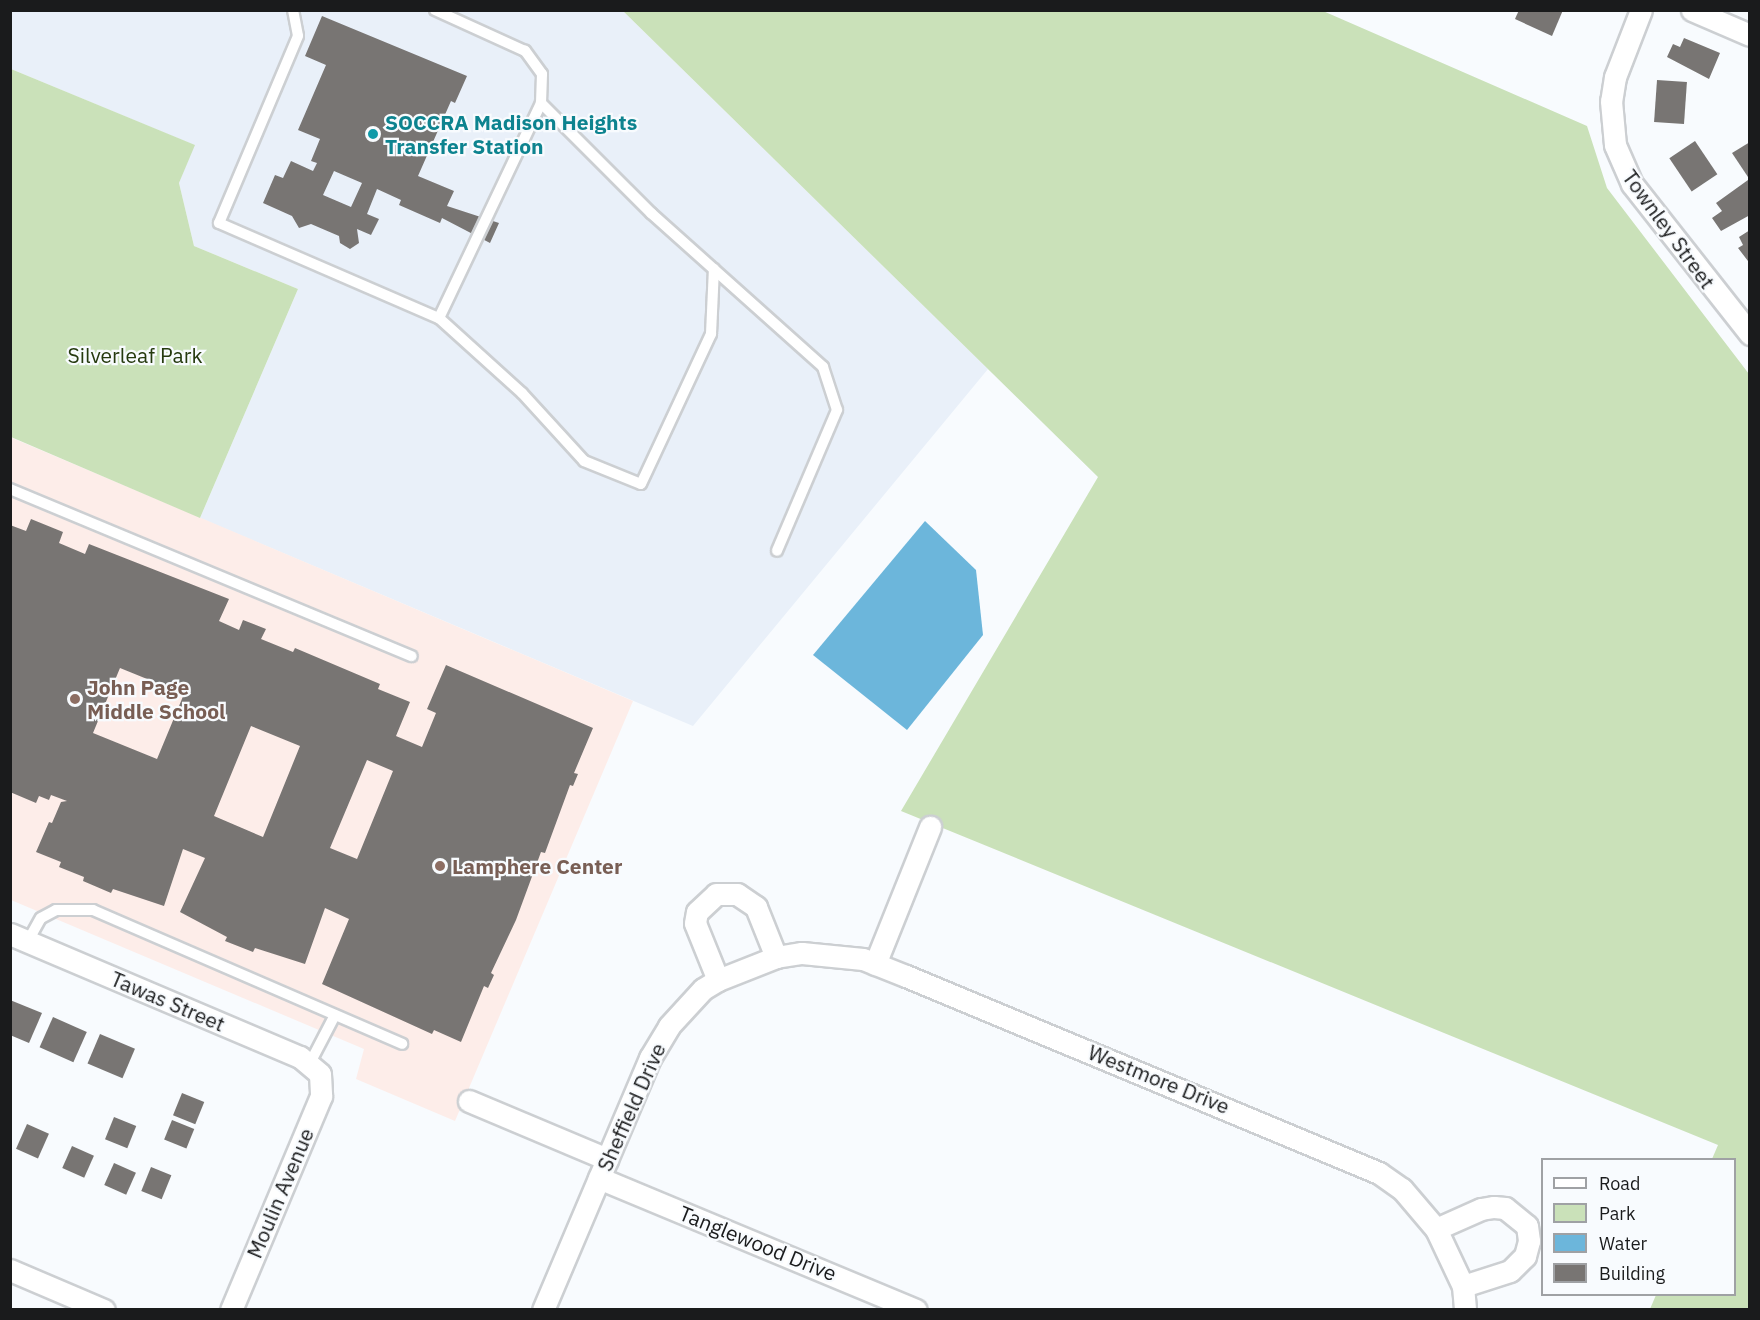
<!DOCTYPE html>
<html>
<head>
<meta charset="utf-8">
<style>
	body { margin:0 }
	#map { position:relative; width:1760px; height:1320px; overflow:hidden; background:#f8fbfe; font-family:"IBM Plex Sans",sans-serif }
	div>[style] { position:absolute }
	.built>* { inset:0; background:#e9f0f9 }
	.education>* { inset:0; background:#fdede9 }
	.green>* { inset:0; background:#cae1b9 }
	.water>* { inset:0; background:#6cb6db }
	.building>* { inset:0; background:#787573; transform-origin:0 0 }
	.roads { filter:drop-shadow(2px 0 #cccfd2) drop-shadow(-2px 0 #cccfd2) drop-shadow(0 2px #cccfd2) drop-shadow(0 -2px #cccfd2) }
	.lane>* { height:10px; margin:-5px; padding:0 5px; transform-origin:5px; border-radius:5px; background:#fff }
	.street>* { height:21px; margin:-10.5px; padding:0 10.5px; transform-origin:10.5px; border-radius:10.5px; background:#fff }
	.dots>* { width:16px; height:16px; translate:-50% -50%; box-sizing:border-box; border:3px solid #f8fbfe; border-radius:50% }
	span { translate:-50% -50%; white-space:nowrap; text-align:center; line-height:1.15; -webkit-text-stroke:4.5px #f8fbfe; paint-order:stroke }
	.culture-label { font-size:21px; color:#0d838f; font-weight:700 }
	.left { translate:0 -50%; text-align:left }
	.street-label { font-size:21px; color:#1a1b1c }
	.park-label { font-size:21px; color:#253a0e }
	.education-label { font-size:21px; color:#785e54; font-weight:700 }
	.frame { position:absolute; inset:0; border:12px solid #1a1b1c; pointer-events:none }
	.legend { position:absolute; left:1541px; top:1158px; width:195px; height:138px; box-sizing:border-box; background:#f8fbfe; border:2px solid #9fa1a4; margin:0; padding:8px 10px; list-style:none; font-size:18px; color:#1a1b1c }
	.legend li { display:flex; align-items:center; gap:12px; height:30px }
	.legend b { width:30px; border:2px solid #9fa1a4 }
</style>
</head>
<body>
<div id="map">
	<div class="built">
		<i style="clip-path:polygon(10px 11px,623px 11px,988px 369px,693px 726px,200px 518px,298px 289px,194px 246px,179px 183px,194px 145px,11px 69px)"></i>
	</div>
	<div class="education">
		<i style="clip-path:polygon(10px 437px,633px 701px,455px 1121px,356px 1079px,364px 1049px,11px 900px)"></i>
	</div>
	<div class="green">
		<i style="clip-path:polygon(623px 11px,1323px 11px,1587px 126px,1607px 188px,1749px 374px,1749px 1309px,1650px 1309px,1656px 1295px,1734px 1294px,1734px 1160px,1712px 1159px,1718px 1145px,901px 811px,1098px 477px)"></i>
		<i style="clip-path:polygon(11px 69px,195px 145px,179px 183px,194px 246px,298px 289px,200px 518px,11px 437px)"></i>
	</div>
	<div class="water">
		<i style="clip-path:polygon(925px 521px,976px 570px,983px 635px,907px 730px,813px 655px)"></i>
	</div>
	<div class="building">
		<i style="clip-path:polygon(1519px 10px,1563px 10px,1552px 36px,1515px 19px)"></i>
		<i style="clip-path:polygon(evenodd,322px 16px,467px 76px,455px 103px,451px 101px,418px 176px,454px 191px,447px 206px,499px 223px,490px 243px,442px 218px,440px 223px,399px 205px,401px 200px,377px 189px,367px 214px,379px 219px,371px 235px,357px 229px,359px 243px,350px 249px,340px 243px,339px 236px,311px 224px,299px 228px,292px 216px,263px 203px,275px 175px,283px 178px,291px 161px,313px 171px,317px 163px,311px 161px,320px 139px,298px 130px,326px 65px,305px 56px,322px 16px,334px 171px,362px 183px,351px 207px,323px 195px,334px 171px)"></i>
		<i style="clip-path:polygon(1684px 38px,1720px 53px,1709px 79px,1667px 57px,1673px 44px,1680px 47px)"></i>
		<i style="left:1657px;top:80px;width:30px;height:42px;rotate:4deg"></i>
		<i style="left:1695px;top:141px;width:40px;height:31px;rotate:56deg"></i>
		<i style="clip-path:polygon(1750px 142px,1750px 180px,1732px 153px)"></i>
		<i style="clip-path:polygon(1748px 180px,1750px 215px,1721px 231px,1712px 218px,1722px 211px,1716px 203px)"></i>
		<i style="clip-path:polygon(1750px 230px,1750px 260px,1748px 261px,1738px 248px,1743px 245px,1739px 237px)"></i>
		<i style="clip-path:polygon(evenodd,31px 519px,63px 532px,59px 543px,85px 554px,89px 544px,229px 599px,219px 621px,239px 630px,243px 620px,266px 629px,261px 639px,293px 652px,295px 648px,380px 684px,378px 689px,410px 702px,396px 736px,422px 747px,436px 713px,427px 709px,446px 665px,593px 728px,574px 773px,578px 774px,573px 786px,570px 785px,545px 853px,541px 852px,516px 920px,491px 973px,494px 975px,488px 988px,484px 986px,461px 1042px,434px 1030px,432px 1034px,322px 984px,349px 919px,325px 908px,305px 964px,255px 948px,253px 952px,225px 941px,227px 937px,180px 912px,205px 858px,183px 849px,164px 906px,113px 889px,111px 893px,83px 881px,84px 877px,59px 867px,61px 862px,36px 852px,49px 822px,52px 823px,61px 802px,67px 801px,51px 795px,49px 800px,39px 796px,36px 803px,10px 792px,10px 525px,26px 531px,31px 519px,120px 668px,184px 694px,157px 759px,93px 733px,120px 668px,31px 519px,251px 726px,300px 746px,263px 837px,214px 816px,251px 726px,31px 519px,367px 760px,393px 771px,357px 859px,330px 848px,367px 760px)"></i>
		<i style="clip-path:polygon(10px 1000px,42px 1013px,29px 1043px,10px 1035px)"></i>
		<i style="left:53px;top:1017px;width:37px;height:33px;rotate:24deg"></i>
		<i style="left:100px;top:1034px;width:38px;height:32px;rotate:23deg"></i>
		<i style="left:182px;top:1093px;width:24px;height:24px;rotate:22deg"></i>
		<i style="left:114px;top:1117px;width:24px;height:24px;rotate:22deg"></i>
		<i style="left:172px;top:1120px;width:24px;height:21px;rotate:22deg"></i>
		<i style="left:27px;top:1124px;width:24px;height:27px;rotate:24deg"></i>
		<i style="left:72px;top:1146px;width:24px;height:24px;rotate:24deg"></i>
		<i style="left:114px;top:1163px;width:24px;height:24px;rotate:24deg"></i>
		<i style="left:151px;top:1167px;width:22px;height:26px;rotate:22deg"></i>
	</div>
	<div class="roads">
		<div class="lane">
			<i style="left:293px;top:10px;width:26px;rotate:79deg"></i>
			<i style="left:298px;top:36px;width:203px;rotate:112.9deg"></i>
			<i style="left:219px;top:223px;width:240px;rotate:23.4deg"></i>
			<i style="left:439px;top:318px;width:238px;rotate:-64.6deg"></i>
			<i style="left:541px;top:103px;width:29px;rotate:-88deg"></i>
			<i style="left:542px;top:74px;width:29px;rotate:-126deg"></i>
			<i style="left:525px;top:51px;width:99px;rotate:-155.5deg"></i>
			<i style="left:541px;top:103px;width:156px;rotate:45deg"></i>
			<i style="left:651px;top:213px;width:231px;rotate:41.8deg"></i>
			<i style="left:823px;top:367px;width:45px;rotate:72deg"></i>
			<i style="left:837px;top:410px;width:153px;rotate:113.1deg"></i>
			<i style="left:439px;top:318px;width:112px;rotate:42.1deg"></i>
			<i style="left:522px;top:393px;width:92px;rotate:47.6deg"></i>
			<i style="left:584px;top:461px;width:61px;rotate:22deg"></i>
			<i style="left:641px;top:484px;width:166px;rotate:-65deg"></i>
			<i style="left:711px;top:334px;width:65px;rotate:-87.4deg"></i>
			<i style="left:10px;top:489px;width:435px;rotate:22.6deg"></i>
			<i style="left:28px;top:941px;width:26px;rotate:-61deg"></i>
			<i style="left:41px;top:918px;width:17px;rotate:-28deg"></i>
			<i style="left:56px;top:910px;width:37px"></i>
			<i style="left:93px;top:910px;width:337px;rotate:23.4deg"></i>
			<i style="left:310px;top:1063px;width:54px;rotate:-62.5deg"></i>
		</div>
		<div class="street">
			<i style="left:1641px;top:10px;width:72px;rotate:111.2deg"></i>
			<i style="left:1615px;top:77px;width:24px;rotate:99deg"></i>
			<i style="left:1611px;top:101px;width:44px;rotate:84.8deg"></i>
			<i style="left:1615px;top:145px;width:43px;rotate:66.4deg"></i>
			<i style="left:1632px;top:184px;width:191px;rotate:51.8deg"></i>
			<i style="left:1692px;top:10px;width:63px;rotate:23.3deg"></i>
			<i style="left:10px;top:934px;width:315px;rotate:23deg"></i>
			<i style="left:300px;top:1057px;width:26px;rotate:40deg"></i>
			<i style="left:320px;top:1074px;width:22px;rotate:87deg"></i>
			<i style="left:321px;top:1096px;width:232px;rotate:112.8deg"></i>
			<i style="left:875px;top:964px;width:148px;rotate:-68.1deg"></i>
			<i style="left:718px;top:980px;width:61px;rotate:-112deg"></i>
			<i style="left:695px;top:923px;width:11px;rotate:-80deg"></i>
			<i style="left:697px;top:912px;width:26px;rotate:-43deg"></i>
			<i style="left:716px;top:894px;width:21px"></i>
			<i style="left:737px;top:894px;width:23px;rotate:34deg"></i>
			<i style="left:756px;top:907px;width:54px;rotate:68.2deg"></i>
			<i style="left:469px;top:1101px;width:150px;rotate:22.8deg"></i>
			<i style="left:599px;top:1178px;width:343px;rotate:22.6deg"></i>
			<i style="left:1436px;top:1229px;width:49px;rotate:-24deg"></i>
			<i style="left:1481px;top:1209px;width:13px;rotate:-9deg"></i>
			<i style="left:1494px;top:1207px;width:11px;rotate:5deg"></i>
			<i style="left:1505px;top:1208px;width:28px;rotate:39deg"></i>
			<i style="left:1527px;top:1226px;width:15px;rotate:82deg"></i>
			<i style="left:1529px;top:1241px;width:16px;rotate:105deg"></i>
			<i style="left:1525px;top:1256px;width:21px;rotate:135deg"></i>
			<i style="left:1510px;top:1271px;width:49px;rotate:162.3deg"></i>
			<i style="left:10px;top:1270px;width:102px;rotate:23.1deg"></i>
			<i style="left:543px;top:1310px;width:274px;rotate:-67deg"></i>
			<i style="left:650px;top:1058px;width:37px;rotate:-59deg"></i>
			<i style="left:669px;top:1026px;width:50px;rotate:-47.4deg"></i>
			<i style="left:703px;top:989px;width:17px;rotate:-31deg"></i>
			<i style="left:718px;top:980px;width:62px;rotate:-21.6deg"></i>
			<i style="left:776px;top:957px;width:26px;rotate:-9deg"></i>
			<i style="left:802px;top:953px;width:61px;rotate:5.6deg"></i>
			<i style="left:863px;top:959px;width:46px;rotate:21.6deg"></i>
			<i style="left:906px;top:976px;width:512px;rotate:22.61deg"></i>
			<i style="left:1379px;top:1173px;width:28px;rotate:35deg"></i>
			<i style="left:1402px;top:1189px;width:52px;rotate:49.6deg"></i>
			<i style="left:1436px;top:1229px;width:63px;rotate:64.7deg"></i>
			<i style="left:1463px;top:1286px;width:24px;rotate:85deg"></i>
		</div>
	</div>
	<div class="dots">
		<i style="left:373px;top:134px;background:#0f9aa8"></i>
		<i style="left:75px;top:699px;background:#8d6e63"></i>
		<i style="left:440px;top:866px;background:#8d6e63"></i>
	</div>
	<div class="culture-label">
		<span class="left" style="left:385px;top:134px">SOCCRA Madison Heights<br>Transfer Station</span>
	</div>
	<div class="street-label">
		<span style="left:1669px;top:229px;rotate:54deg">Townley Street</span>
		<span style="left:168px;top:1001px;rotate:23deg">Tawas Street</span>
		<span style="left:1159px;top:1079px;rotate:22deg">Westmore Drive</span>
		<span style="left:631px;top:1107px;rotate:-66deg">Sheffield Drive</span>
		<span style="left:280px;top:1193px;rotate:-67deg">Moulin Avenue</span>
		<span style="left:758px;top:1243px;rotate:22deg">Tanglewood Drive</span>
	</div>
	<div class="park-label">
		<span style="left:135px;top:355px">Silverleaf Park</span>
	</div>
	<div class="education-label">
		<span class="left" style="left:87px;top:699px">John Page<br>Middle School</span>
		<span class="left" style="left:452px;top:866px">Lamphere Center</span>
	</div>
	<div class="frame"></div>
	<ul class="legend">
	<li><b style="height:8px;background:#fff"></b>Road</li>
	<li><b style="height:16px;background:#cae1b9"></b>Park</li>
	<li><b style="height:16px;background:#6cb6db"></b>Water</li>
	<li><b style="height:16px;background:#787573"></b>Building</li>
	</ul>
</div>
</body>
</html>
